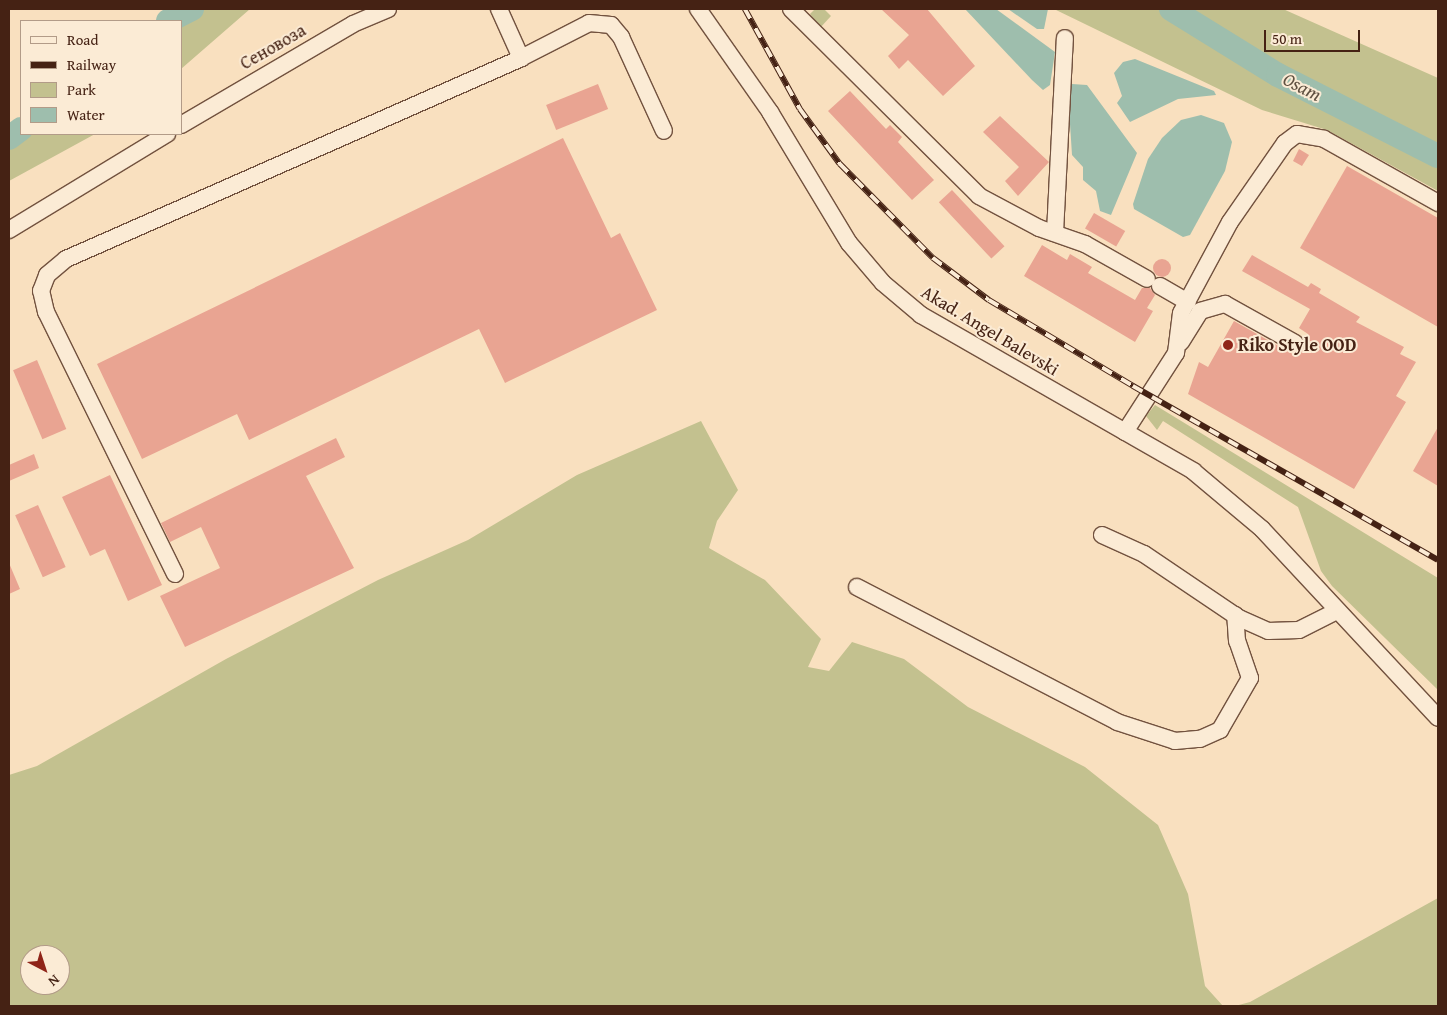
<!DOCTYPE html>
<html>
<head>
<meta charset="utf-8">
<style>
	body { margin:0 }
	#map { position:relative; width:1447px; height:1015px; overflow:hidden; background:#f9e0bf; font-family:"Gentium Book Plus",serif }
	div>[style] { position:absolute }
	.green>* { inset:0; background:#c3c18f }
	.water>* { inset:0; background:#9ebead }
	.river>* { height:24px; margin:-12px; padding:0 12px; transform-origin:12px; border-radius:12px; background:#9ebead }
	.building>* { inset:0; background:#e9a492; transform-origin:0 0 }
	.round { border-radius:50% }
	.roads { filter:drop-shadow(1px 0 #72523f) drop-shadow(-1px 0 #72523f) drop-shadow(0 1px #72523f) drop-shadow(0 -1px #72523f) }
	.minor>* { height:16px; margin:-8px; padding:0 8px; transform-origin:8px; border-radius:8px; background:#fbebd5 }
	.rail>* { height:5.5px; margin-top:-2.75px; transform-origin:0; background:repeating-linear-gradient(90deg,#fbebd5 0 11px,#452214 0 22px); box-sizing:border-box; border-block:1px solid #452214 }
	.dots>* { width:14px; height:14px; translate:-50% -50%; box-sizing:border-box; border:2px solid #fbebd5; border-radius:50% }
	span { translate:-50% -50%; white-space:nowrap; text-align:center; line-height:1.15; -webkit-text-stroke:4px #fbebd5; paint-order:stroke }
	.street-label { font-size:18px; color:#452214 }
	.poi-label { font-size:18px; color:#452214; font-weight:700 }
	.left { translate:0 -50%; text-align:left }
	.water-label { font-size:19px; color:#605142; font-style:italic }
	.frame { position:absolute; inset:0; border:10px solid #452214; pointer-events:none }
	.legend { position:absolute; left:20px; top:20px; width:162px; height:115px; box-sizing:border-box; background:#fbebd5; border:1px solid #b29b88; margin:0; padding:6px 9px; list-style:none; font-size:15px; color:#452214 }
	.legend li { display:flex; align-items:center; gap:10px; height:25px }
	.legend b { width:25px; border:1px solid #b29b88 }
	.north { position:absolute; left:20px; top:945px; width:50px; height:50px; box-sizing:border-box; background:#fbebd5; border:1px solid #b29b88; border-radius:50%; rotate:140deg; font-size:14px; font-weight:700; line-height:20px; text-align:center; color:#452214 }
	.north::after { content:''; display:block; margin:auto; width:18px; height:22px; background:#8f2418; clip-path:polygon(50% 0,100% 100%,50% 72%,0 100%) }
	.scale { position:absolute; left:1264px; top:30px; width:96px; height:22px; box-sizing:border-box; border:2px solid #452214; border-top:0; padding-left:6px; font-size:15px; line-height:18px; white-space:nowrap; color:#452214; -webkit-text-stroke:4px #fbebd5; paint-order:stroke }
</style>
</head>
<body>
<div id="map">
	<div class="green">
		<i style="clip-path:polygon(174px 9px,250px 9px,181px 69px,181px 21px,156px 21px)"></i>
		<i style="clip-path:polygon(815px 9px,824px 9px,831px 16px,820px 28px,810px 14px)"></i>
		<i style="clip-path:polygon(1054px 9px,1283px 9px,1438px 78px,1438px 191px,1327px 130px,1262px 110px)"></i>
		<i style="clip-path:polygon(21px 118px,21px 134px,95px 134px,9px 181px,9px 127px)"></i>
		<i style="clip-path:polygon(1155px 405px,1438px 578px,1438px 690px,1332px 586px,1321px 571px,1298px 507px,1163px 421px,1157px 430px,1146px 416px)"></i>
		<i style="clip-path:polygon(evenodd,701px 421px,738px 490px,717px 521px,709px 548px,765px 580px,821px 639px,808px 667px,829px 671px,852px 642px,904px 659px,968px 707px,1085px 767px,1158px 825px,1188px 894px,1205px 986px,1223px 1006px,9px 1006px,9px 775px,37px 766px,226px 659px,378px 580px,468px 540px,577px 475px,701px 421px,30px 955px,60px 955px,60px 985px,30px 985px,30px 955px)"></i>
		<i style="clip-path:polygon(1438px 898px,1438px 1006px,1235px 1006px,1250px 1002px)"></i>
	</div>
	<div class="water">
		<i style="clip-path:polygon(965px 9px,996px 9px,1055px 52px,1050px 85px,1043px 90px,1032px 80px)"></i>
		<i style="clip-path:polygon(1008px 9px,1048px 9px,1044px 29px,1037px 29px)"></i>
		<i style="clip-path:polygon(1135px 59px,1214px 91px,1216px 95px,1178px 99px,1130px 122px,1117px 103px,1122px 96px,1114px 73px,1123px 62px)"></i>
		<i style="clip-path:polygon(1072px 84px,1087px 85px,1137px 153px,1111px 215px,1100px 211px,1096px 191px,1083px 180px,1083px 167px,1072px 155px,1068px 93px)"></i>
		<i style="clip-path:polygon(1201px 115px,1224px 123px,1232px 142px,1225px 171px,1190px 235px,1183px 237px,1134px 209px,1133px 204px,1148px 159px,1162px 138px,1181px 120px)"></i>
	</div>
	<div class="river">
		<i style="left:1171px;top:9px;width:126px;rotate:31.7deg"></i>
		<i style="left:1278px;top:75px;width:179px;rotate:26.9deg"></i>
		<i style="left:168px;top:21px;width:27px;rotate:-27deg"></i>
		<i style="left:9px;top:138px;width:15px;rotate:-37deg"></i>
	</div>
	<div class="building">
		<i style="clip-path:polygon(881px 9px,927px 9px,975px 66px,943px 96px,908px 60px,899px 69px,888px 56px,909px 35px)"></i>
		<i style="left:598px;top:84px;width:27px;height:56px;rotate:68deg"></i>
		<i style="clip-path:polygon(850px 91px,886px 129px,890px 125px,902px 137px,898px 142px,934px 180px,912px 200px,828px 111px)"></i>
		<i style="clip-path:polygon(1000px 116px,1049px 162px,1018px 196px,1005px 181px,1019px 167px,983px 132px)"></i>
		<i style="clip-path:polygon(563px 138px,611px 238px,620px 233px,657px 310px,505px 383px,479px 329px,249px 440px,237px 414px,142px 459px,97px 364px)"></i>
		<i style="clip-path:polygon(1299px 149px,1309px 155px,1302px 166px,1293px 161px)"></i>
		<i style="clip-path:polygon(1347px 166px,1438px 218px,1438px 327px,1300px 248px)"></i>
		<i style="left:952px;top:190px;width:77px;height:18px;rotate:47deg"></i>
		<i style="left:1094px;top:213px;width:36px;height:18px;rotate:30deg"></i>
		<i style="clip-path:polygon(1042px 245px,1067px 260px,1070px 254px,1092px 267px,1088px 273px,1135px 300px,1142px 288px,1150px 288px,1155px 295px,1147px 308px,1153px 311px,1135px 342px,1024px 276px)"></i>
		<i style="clip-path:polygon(1252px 255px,1308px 287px,1311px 283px,1321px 289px,1319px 293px,1360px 317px,1356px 322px,1404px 347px,1400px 354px,1416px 362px,1396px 396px,1406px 402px,1354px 489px,1188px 394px,1199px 362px,1208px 367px,1234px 321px,1296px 356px,1304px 347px,1308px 334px,1299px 328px,1310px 309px,1242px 271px)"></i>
		<i class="round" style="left:1153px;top:259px;width:18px;height:18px"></i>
		<i style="left:37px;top:360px;width:75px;height:26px;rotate:67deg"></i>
		<i style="clip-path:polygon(1438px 427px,1438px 486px,1413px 471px)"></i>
		<i style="clip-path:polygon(336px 438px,345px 457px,306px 476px,354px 568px,185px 647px,160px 596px,220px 568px,201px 527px,170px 542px,161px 523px)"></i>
		<i style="clip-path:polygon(34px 454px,39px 468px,9px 481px,9px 465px)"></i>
		<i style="clip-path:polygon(110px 475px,162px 585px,128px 601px,105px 549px,90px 556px,62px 497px)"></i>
		<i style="left:38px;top:505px;width:68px;height:25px;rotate:66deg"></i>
		<i style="clip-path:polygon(9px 563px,20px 589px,9px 594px)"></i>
	</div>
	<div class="roads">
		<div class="minor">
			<i style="left:499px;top:9px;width:54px;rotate:65.8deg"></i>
			<i style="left:698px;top:9px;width:126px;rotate:55deg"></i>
			<i style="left:770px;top:112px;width:153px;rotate:58.9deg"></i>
			<i style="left:849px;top:243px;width:52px;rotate:49.6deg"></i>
			<i style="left:883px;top:283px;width:50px;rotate:40.1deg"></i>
			<i style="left:921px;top:315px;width:314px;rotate:29.8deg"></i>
			<i style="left:1193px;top:471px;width:90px;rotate:40deg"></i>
			<i style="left:1262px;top:529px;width:258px;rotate:47deg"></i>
			<i style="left:791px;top:9px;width:265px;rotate:44.8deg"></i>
			<i style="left:979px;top:196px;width:68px;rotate:28.1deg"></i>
			<i style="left:1039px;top:228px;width:49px;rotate:19.2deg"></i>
			<i style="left:1085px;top:244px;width:71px;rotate:29.4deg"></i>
			<i style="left:181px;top:125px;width:199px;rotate:-30.4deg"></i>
			<i style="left:353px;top:24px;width:38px;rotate:-23deg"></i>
			<i style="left:9px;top:230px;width:185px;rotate:-31.3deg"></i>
			<i style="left:1055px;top:233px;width:195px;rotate:-87.1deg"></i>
			<i style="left:1160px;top:286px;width:32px;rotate:30deg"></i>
			<i style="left:1181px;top:342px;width:36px;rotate:-58deg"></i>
			<i style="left:1200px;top:311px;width:26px;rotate:-16deg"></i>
			<i style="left:1225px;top:304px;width:80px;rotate:29.1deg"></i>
			<i style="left:1125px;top:432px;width:94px;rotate:-57.2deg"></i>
			<i style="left:1176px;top:353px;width:40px;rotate:-82.9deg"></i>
			<i style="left:1181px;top:313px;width:103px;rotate:-61.7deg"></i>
			<i style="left:1230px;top:222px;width:96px;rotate:-55.2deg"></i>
			<i style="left:1285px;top:143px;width:15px;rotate:-37deg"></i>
			<i style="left:1297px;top:134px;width:27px;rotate:10deg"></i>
			<i style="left:1324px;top:139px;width:131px;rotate:29.3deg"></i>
			<i style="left:1102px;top:535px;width:46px;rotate:24.3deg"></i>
			<i style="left:1144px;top:554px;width:115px;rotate:34deg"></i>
			<i style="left:1239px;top:618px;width:32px;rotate:24deg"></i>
			<i style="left:1268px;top:631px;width:31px;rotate:-2deg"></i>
			<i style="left:1299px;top:630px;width:42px;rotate:-26.6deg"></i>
			<i style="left:175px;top:574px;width:292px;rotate:-116.2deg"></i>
			<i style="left:46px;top:312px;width:22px;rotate:-103deg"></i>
			<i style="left:41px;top:291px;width:17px;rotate:-69deg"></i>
			<i style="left:47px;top:275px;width:25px;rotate:-40deg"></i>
			<i style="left:66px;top:259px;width:497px;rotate:-23.8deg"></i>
			<i style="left:521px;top:58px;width:76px;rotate:-27.2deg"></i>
			<i style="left:589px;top:23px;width:22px;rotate:5deg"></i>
			<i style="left:611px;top:25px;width:16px;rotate:50deg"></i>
			<i style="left:621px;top:37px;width:103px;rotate:65.4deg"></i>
			<i style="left:857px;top:587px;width:293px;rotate:27.4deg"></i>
			<i style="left:1117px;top:722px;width:61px;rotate:18.1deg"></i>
			<i style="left:1175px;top:741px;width:25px;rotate:-5deg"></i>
			<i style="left:1200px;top:739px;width:22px;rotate:-24deg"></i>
			<i style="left:1220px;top:730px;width:60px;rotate:-60deg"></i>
			<i style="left:1250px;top:678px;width:39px;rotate:-109deg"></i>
			<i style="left:1237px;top:641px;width:26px;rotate:-94deg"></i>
		</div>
	</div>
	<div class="rail">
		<i style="left:745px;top:9px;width:114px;rotate:61.2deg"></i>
		<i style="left:800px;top:109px;width:68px;rotate:54deg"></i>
		<i style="left:840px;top:164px;width:132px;rotate:45.3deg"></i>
		<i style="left:933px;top:258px;width:70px;rotate:36.9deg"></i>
		<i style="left:989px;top:300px;width:168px;rotate:30.8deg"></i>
		<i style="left:1133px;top:386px;width:351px;rotate:29.7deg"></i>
	</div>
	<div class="dots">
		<i style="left:1228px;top:345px;background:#8f2418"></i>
	</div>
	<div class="street-label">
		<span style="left:273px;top:47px;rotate:-30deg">Сеновоза</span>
		<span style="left:990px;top:331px;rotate:31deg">Akad. Angel Balevski</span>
	</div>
	<div class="poi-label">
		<span class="left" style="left:1238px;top:345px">Riko Style OOD</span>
	</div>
	<div class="water-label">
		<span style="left:1302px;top:87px;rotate:27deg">Osam</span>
	</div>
	<div class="frame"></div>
	<ul class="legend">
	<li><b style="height:6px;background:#fbebd5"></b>Road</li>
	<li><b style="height:6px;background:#452214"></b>Railway</li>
	<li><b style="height:14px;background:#c3c18f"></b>Park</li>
	<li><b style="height:14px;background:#9ebead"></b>Water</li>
	</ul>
	<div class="north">N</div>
	<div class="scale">50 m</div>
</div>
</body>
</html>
